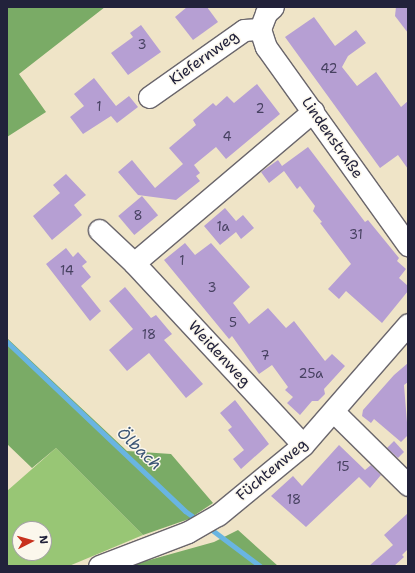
<!DOCTYPE html>
<html>
<head>
<meta charset="utf-8">
<style>
	body { margin:0 }
	#map { position:relative; width:415px; height:573px; overflow:hidden; background:#efe4c7; font-family:"Shantell Sans",sans-serif }
	div>[style] { position:absolute }
	.green>* { inset:0; background:#98c675 }
	.forest>* { inset:0; background:#7aab66 }
	.stream>* { height:5px; margin:-2.5px; padding:0 2.5px; transform-origin:2.5px; border-radius:2.5px; background:#69b5e2 }
	.building>* { inset:0; background:#b69fd3; transform-origin:0 0 }
	.roads { filter:drop-shadow(1px 0 #6a666c) drop-shadow(-1px 0 #6a666c) drop-shadow(0 1px #6a666c) drop-shadow(0 -1px #6a666c) }
	.minor>* { height:21px; margin:-10.5px; padding:0 10.5px; transform-origin:10.5px; border-radius:10.5px; background:#fff }
	span { translate:-50% -50%; white-space:nowrap; text-align:center; line-height:1.15; -webkit-text-stroke:3px #fbf7ec; paint-order:stroke }
	.number-label { font-size:13px; color:#474161 }
	.number-label span { -webkit-text-stroke-width:0 }
	.street-label { font-size:15px; color:#22223b }
	.water-label { font-size:16px; color:#3b5575; font-style:italic }
	.frame { position:absolute; inset:0; border:8px solid #22223b; pointer-events:none }
	.north { position:absolute; left:12px; top:521px; width:40px; height:40px; box-sizing:border-box; background:#fbf7ec; border:1px solid #a4a2a5; border-radius:50%; rotate:84deg; font-size:11px; font-weight:700; line-height:16px; text-align:center; color:#22223b }
	.north::after { content:''; display:block; margin:auto; width:14px; height:18px; background:#c8321e; clip-path:polygon(50% 0,100% 100%,50% 72%,0 100%) }
</style>
</head>
<body>
<div id="map">
	<div class="green">
		<i style="clip-path:polygon(evenodd,56px 448px,143px 535px,69px 566px,7px 566px,7px 491px,56px 448px,20px 529px,44px 529px,44px 553px,20px 553px,20px 529px)"></i>
	</div>
	<div class="forest">
		<i style="clip-path:polygon(7px 7px,105px 7px,19px 74px,46px 112px,7px 137px)"></i>
		<i style="clip-path:polygon(7px 338px,127px 451px,171px 454px,213px 503px,189px 519px,143px 535px,56px 448px,32px 468px,7px 444px)"></i>
		<i style="clip-path:polygon(238px 530px,278px 566px,128px 566px,214px 542px)"></i>
	</div>
	<div class="stream">
		<i style="left:7px;top:342px;width:245px;rotate:43.5deg"></i>
		<i style="left:185px;top:511px;width:16px;rotate:35deg"></i>
		<i style="left:208px;top:527px;width:65px;rotate:36.9deg"></i>
	</div>
	<div class="building">
		<i style="clip-path:polygon(187px 7px,207px 7px,218px 22px,193px 40px,175px 17px)"></i>
		<i style="clip-path:polygon(396px 7px,408px 7px,408px 33px,395px 16px)"></i>
		<i style="clip-path:polygon(314px 17px,335px 46px,356px 30px,366px 43px,348px 56px,342px 67px,357px 86px,376px 72px,401px 107px,408px 101px,408px 169px,398px 155px,380px 168px,285px 37px)"></i>
		<i style="clip-path:polygon(141px 25px,161px 52px,128px 75px,111px 53px,133px 37px,130px 33px)"></i>
		<i style="clip-path:polygon(94px 78px,116px 106px,129px 96px,138px 107px,117px 123px,111px 116px,83px 134px,70px 117px,84px 106px,74px 94px)"></i>
		<i style="clip-path:polygon(257px 84px,280px 114px,226px 159px,216px 147px,194px 165px,200px 173px,196px 176px,200px 181px,176px 200px,138px 195px,118px 172px,132px 160px,155px 188px,183px 164px,169px 148px,196px 125px,193px 120px,213px 103px,216px 106px,227px 96px,234px 103px)"></i>
		<i style="clip-path:polygon(308px 147px,365px 222px,368px 220px,399px 258px,397px 261px,406px 269px,399px 278px,408px 286px,408px 291px,382px 323px,346px 291px,339px 299px,328px 289px,351px 264px,320px 223px,322px 222px,313px 211px,315px 206px,300px 186px,297px 189px,284px 171px,269px 183px,261px 172px,278px 160px,282px 166px)"></i>
		<i style="clip-path:polygon(66px 174px,86px 195px,74px 205px,82px 215px,52px 240px,33px 216px,60px 193px,53px 185px)"></i>
		<i style="left:142px;top:196px;width:25px;height:31px;rotate:50deg"></i>
		<i style="clip-path:polygon(225px 208px,236px 221px,243px 215px,254px 228px,241px 239px,236px 232px,220px 245px,204px 226px)"></i>
		<i style="clip-path:polygon(185px 243px,195px 255px,211px 243px,250px 287px,233px 303px,249px 324px,268px 308px,286px 328px,294px 321px,325px 361px,332px 354px,345px 366px,324px 389px,325px 394px,318px 401px,312px 401px,300px 415px,287px 403px,293px 397px,285px 390px,288px 387px,272px 365px,259px 374px,232px 336px,229px 339px,164px 260px)"></i>
		<i style="clip-path:polygon(66px 248px,73px 257px,78px 252px,87px 262px,82px 266px,91px 277px,81px 286px,101px 311px,90px 321px,46px 264px)"></i>
		<i style="clip-path:polygon(125px 287px,151px 318px,156px 315px,172px 334px,164px 340px,203px 384px,186px 398px,149px 353px,127px 371px,109px 350px,133px 329px,109px 301px)"></i>
		<i style="clip-path:polygon(408px 363px,408px 382px,404px 385px,408px 435px,401px 442px,374px 419px,371px 423px,362px 416px,363px 410px,394px 375px)"></i>
		<i style="clip-path:polygon(235px 400px,269px 444px,241px 469px,233px 459px,244px 450px,228px 430px,232px 427px,220px 413px)"></i>
		<i style="clip-path:polygon(394px 441px,404px 452px,398px 458px,387px 448px)"></i>
		<i style="clip-path:polygon(339px 445px,365px 470px,371px 465px,381px 475px,370px 488px,359px 477px,306px 527px,271px 496px,293px 476px,302px 486px)"></i>
		<i style="clip-path:polygon(408px 513px,408px 549px,402px 555px,404px 557px,394px 566px,369px 566px,393px 545px,384px 535px)"></i>
	</div>
	<div class="roads">
		<div class="minor">
			<i style="left:260px;top:29px;width:19px;rotate:72deg"></i>
			<i style="left:266px;top:47px;width:244px;rotate:54.4deg"></i>
			<i style="left:260px;top:29px;width:17px;rotate:-69deg"></i>
			<i style="left:266px;top:13px;width:9px;rotate:-41deg"></i>
			<i style="left:149px;top:97px;width:116px;rotate:-35.2deg"></i>
			<i style="left:244px;top:30px;width:16px;rotate:-4deg"></i>
			<i style="left:99px;top:230px;width:48px;rotate:43.3deg"></i>
			<i style="left:134px;top:263px;width:248px;rotate:47.1deg"></i>
			<i style="left:134px;top:263px;width:235px;rotate:-40.3deg"></i>
			<i style="left:334px;top:412px;width:104px;rotate:44.6deg"></i>
			<i style="left:99px;top:566px;width:95px;rotate:-20.9deg"></i>
			<i style="left:188px;top:532px;width:34px;rotate:-30deg"></i>
			<i style="left:218px;top:515px;width:110px;rotate:-39.5deg"></i>
			<i style="left:303px;top:445px;width:160px;rotate:-49deg"></i>
		</div>
	</div>
	<div class="number-label">
		<span style="left:142px;top:45px">3</span>
		<span style="left:329px;top:69px">42</span>
		<span style="left:99px;top:107px">1</span>
		<span style="left:260px;top:109px">2</span>
		<span style="left:227px;top:137px">4</span>
		<span style="left:138px;top:216px">8</span>
		<span style="left:223px;top:227px">1a</span>
		<span style="left:356px;top:235px">31</span>
		<span style="left:182px;top:261px">1</span>
		<span style="left:67px;top:271px">14</span>
		<span style="left:212px;top:288px">3</span>
		<span style="left:233px;top:323px">5</span>
		<span style="left:149px;top:335px">18</span>
		<span style="left:265px;top:356px">7</span>
		<span style="left:311px;top:374px">25a</span>
		<span style="left:343px;top:467px">15</span>
		<span style="left:294px;top:500px">18</span>
	</div>
	<div class="street-label">
		<span style="left:204px;top:58px;rotate:-36deg">Kiefernweg</span>
		<span style="left:332px;top:138px;rotate:55deg">Lindenstraße</span>
		<span style="left:219px;top:354px;rotate:47deg">Weidenweg</span>
		<span style="left:272px;top:470px;rotate:-40deg">Füchtenweg</span>
	</div>
	<div class="water-label">
		<span style="left:139px;top:449px;rotate:43deg">Ölbach</span>
	</div>
	<div class="frame"></div>
	<div class="north">N</div>
</div>
</body>
</html>
